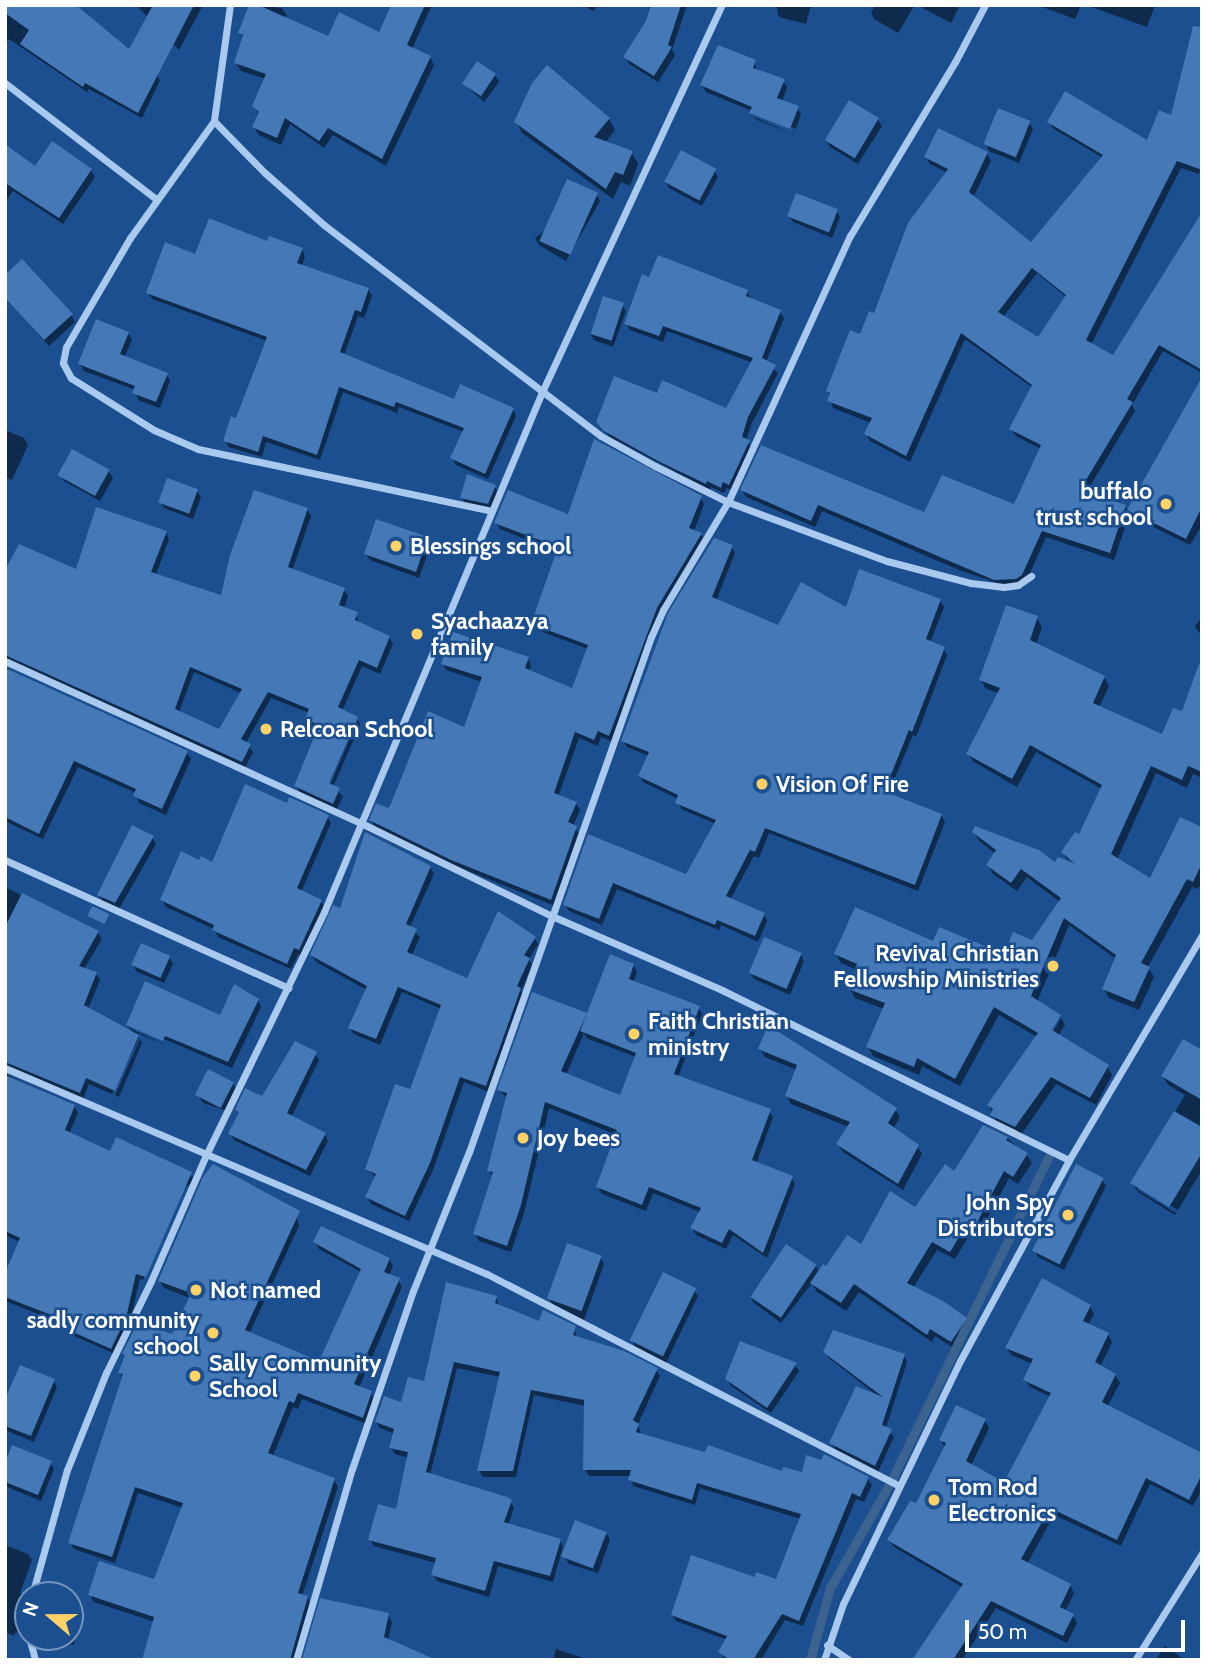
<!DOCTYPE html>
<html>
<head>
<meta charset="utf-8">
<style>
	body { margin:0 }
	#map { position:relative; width:1207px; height:1665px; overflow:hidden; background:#1b4f8f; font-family:Cabin,sans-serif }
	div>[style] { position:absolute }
	.shadow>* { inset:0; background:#0007; transform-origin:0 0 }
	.stream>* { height:9px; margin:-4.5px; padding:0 4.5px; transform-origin:4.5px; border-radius:4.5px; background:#3c6290 }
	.building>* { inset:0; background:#4478b7; transform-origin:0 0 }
	.minor>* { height:7px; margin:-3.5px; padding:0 3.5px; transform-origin:3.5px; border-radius:3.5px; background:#a9c9ee }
	.dots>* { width:19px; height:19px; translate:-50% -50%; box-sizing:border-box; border:4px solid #1b4f8f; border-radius:50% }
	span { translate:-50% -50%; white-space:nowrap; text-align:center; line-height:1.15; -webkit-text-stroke:5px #1b4f8f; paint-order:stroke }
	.poi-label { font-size:23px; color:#fff; font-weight:700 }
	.right { translate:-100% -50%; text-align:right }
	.left { translate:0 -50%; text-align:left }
	.frame { position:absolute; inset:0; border:7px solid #fff; pointer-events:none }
	.north { position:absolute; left:14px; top:1581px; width:70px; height:70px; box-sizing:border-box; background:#1b4f8f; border:2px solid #7695bc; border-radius:50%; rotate:290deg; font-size:19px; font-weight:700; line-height:28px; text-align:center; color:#fff }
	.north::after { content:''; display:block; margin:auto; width:24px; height:32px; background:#ffd166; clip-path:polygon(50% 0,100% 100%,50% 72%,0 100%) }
	.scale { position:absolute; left:965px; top:1620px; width:220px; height:32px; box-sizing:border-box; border:4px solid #fff; border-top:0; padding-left:9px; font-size:21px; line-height:24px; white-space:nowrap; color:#fff; -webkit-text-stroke:5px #1b4f8f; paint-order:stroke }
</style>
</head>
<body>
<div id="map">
	<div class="shadow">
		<i style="clip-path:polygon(5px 5px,156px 74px,160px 80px,142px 118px,89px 89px,87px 92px,9px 39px,5px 44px)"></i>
		<i style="clip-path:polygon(136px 5px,203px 5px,179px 50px)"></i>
		<i style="clip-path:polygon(251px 5px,282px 8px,287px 16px,285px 19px,329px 38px,380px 34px,393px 5px,432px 5px,412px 49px,430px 57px,434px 65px,386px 166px,333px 135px,324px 148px,290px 124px,281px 145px,259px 135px,254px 127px,259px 115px,254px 106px,266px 79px,241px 71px,236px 63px,244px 40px,240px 33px)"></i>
		<i style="clip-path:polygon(583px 5px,598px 5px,593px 11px)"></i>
		<i style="clip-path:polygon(645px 5px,687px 5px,672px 50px,675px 55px,658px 82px,629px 64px,626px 57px,654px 10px)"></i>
		<i style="clip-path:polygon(776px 5px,811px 5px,806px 24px,779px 17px)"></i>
		<i style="clip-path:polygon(875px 5px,915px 5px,898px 33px,874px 19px,871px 13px)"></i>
		<i style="clip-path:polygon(917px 5px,960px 5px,951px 23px)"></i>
		<i style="clip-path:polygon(1037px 5px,1081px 5px,1075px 19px)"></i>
		<i style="clip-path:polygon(1086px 5px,1155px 5px,1147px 27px)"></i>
		<i style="clip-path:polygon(754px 62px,757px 71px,783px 81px,787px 87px,782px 102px,797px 108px,801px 114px,796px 129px,754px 113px,754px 117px,794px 135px,755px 119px,752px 111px,706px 92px,702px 85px)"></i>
		<i style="clip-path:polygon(495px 75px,499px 82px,484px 102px,463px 83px)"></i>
		<i style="clip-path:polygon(849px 102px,878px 120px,882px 126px,858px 164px,830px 147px,826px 140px)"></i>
		<i style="clip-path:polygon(609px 119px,615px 130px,605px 143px,632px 153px,638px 164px,630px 186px,621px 182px,613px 199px,522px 133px,516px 121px)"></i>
		<i style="clip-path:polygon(1029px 122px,1033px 129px,1019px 163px,989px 151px,986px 144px)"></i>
		<i style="clip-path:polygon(evenodd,1049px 122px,1148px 143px,1202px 162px,1199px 174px,1181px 168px,1091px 345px,1114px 357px,1202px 226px,1202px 373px,1163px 351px,1132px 405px,1135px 411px,1086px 493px,1125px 506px,1128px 512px,1202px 380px,1202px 525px,1190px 545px,1133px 517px,1130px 512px,1114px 560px,1046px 537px,1026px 582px,1009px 587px,959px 570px,822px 511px,815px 527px,746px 497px,742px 490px,925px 515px,1015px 506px,1041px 449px,1016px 436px,1011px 429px,1033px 388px,965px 339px,910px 462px,870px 441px,866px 434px,871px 423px,833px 408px,828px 391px,875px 315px,948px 173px,930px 164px,926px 157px,987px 154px,991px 161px,973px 198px,1031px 245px,1103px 158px,1054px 129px,1049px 122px,1037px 273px,1066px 297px,1039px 340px,1003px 317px,1037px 273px)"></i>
		<i style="clip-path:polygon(5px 147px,35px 169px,91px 170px,95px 177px,63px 224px,13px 191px,5px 202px)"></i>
		<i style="clip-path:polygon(714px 170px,718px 177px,702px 206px,669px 188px,665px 181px)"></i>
		<i style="clip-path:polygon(596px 194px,600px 201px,566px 261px,539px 245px,535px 238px)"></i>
		<i style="clip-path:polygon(836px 210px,840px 217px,832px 238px,793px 222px,789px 216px)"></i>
		<i style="clip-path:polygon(268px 243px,302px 249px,305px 256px,302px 266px,368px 289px,372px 296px,364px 318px,358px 316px,344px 356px,455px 401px,513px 409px,516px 416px,488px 479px,456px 465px,452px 458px,464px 432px,399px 407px,397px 413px,343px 392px,320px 460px,266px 442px,262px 457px,229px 447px,225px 440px,237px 420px,267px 341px,152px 299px,148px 292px,196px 256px)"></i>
		<i style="clip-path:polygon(747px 292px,751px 298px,780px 312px,784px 318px,766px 362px,778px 373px,751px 425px,746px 441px,752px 448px,733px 490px,727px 488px,724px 493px,711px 487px,710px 490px,610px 437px,597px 422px,727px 410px,753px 363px,667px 331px,663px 342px,630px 330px,626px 324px)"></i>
		<i style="clip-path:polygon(5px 298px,71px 315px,75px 322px,49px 346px)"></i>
		<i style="clip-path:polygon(622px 305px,626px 311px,613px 347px,594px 340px,591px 334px)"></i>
		<i style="clip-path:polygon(128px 333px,132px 340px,124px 358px,166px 374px,170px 381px,160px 408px,138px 400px,136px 390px,84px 371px,80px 364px)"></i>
		<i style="clip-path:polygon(5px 430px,24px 438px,28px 445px,12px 480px,5px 477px)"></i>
		<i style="clip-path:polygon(109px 472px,113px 478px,100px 501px,64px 481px,60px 475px)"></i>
		<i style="clip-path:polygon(495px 487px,499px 493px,492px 510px,466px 504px,462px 498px)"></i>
		<i style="clip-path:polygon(197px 491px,201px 497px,193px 519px,164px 508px,160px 501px)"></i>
		<i style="clip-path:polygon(700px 497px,704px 504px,694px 531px,701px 534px,705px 541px,660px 615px,613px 742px,601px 737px,598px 746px,579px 738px,558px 797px,576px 803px,580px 810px,573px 826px,580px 834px,555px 906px,456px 866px,375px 827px,371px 820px,389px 810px,465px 729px,482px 682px,446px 670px,443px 664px,528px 658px,531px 665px,529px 672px,573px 690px,588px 649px,537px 630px,533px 624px,558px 552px,500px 529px,496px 522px)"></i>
		<i style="clip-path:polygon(evenodd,307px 509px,311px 516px,292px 571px,344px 590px,348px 596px,344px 609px,356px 614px,359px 624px,389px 637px,393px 644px,380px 674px,362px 666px,342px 711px,357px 719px,324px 791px,327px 792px,358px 720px,360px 725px,333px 787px,343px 796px,337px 809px,300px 792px,296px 786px,319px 729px,311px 726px,307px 719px,309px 713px,271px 698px,246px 743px,253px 752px,245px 768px,5px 661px,5px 574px,77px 572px,166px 532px,169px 539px,156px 575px,222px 597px,307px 509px,194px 672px,241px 693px,220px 731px,179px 712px,194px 672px)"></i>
		<i style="clip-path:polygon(427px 539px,431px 545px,419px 578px,370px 560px,366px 554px)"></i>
		<i style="clip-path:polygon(732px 547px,735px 553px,716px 601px,779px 627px,846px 609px,940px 601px,944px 607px,930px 643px,943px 648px,947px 655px,916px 737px,913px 735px,891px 787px,892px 796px,941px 815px,945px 822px,918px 891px,769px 833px,759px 858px,754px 856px,730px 900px,764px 914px,767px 921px,758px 942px,721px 925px,719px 930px,617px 889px,602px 925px,569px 911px,565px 905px,589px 836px,687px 876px,716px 824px,681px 809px,678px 799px,643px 782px,640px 776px,649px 756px,627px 747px,623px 741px)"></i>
		<i style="clip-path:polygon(1202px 616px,1202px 636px,1195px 627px)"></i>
		<i style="clip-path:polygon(evenodd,1037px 618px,1042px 627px,1036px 645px,1104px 677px,1109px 686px,1099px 708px,1163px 736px,1202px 696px,1202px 778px,1193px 774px,1187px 788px,1156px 773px,1117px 860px,1151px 881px,1202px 829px,1202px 882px,1198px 889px,1192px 887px,1148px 967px,1154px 977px,1139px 1010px,1109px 998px,1104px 989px,1116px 959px,1069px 925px,1037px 1002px,1061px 1018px,1057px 1018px,1046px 1037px,1049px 1039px,1061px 1018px,1065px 1025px,1058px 1036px,1107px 1066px,1112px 1075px,1096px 1105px,1056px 1084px,1021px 1135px,997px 1123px,989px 1105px,1037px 1037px,999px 1015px,960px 1086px,922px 1066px,919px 1075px,873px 1056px,868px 1047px,884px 1009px,855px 998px,850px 989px,857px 970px,841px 963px,836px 954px,934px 944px,1005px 957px,1033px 942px,1060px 902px,1027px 877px,1017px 891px,993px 874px,988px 865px,996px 854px,979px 841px,974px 832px,1055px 865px,1070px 864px,1063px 853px,1080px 837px,1102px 789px,1036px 752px,1017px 787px,974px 762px,968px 754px,999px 693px,986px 689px,981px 680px,1037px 618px,1068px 855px,1084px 868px,1081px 871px,1068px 860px,1068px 855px)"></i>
		<i style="clip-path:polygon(5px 742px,187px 753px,191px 759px,166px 815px,139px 803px,136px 793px,78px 767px,43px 839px,5px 821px)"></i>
		<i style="clip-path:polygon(288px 805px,327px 816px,331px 823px,301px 892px,321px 901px,325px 908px,302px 956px,298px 954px,291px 969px,218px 937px,214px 929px,166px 907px,162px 900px,200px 862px,212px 864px)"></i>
		<i style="clip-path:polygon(153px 838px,156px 844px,119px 909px,103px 901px,99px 895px)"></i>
		<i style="clip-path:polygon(430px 867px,434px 874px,410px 927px,420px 937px,412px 955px,468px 980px,535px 938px,538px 944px,529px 959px,532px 965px,521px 991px,523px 996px,489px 1092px,464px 1082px,433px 1170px,409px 1221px,371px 1204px,367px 1197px,376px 1178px,367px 1168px,411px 1091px,441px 1009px,402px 992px,380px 1045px,354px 1034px,350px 1028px,367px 990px,316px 962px,312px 955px,341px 911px)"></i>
		<i style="clip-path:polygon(5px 887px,98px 933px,102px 939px,84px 969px,96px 974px,100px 980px,88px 1009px,133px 1034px,128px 1024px,221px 1017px,258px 1000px,261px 1007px,232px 1068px,131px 1025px,131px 1029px,167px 1045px,136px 1033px,139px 1038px,112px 1094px,89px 1084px,83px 1099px,5px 1070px)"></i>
		<i style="clip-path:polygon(801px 955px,804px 961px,790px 995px,754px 979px,750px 973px)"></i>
		<i style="clip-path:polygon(169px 957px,173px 964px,164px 983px,137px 972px,133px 965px)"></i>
		<i style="clip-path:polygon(evenodd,633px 965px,637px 972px,633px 983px,698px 1007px,702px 1014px,678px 1077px,769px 1111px,773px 1117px,756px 1164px,791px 1177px,795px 1184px,767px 1258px,733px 1235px,726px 1249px,696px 1235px,692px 1228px,700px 1212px,653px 1193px,646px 1211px,602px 1194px,598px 1187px,617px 1135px,549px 1108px,524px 1213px,511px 1252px,479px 1241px,475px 1234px,493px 1178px,489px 1170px,507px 1098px,499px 1090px,585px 1014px,587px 1018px,633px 965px,584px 1033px,586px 1038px,636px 1057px,621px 1097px,566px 1075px,584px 1033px)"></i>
		<i style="clip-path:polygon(769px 1028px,895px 1109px,900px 1117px,893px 1129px,917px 1146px,922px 1154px,903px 1190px,843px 1152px,838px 1144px,849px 1127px,791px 1104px,787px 1096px,797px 1070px,765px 1057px,760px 1049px)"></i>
		<i style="clip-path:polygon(140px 1039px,142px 1043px,119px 1097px,115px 1095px)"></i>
		<i style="clip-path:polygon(evenodd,1202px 1052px,1202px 1170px,1175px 1215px,1138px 1192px,1132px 1183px,1185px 1095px,1168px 1085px,1163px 1076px,1202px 1052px,1138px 1186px,1178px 1210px,1176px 1213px,1138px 1190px,1138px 1186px)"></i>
		<i style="clip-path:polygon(315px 1054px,319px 1060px,291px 1118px,325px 1134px,328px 1141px,310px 1176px,234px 1140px,230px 1134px,240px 1115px,237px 1110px,263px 1099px)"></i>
		<i style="clip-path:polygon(5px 1074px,74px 1106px,78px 1113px,69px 1134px,110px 1153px,192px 1175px,189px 1175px,143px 1280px,140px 1279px,129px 1325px,115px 1354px,72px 1335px,69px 1326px,5px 1301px,5px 1277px,20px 1242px,5px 1235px)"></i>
		<i style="clip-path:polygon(233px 1084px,237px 1090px,227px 1111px,203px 1103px,199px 1096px)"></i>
		<i style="clip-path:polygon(1007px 1138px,1027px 1155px,1032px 1163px,1018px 1184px,1009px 1178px,977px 1239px,969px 1236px,955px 1259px,937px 1250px,913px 1288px,966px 1319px,971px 1328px,956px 1350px,935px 1336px,932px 1342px,859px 1292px,846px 1311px,817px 1292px,812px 1283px,781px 1323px,753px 1302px,750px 1295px,816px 1266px,819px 1272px,862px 1247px,916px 1209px,955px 1173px)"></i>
		<i style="left:192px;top:1176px;width:5px;height:115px;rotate:53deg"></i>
		<i style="clip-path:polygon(1102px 1180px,1106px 1186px,1064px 1270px,1038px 1257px,1035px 1251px)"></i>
		<i style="clip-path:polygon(295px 1210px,299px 1226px,249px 1334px,320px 1363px,361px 1272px,319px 1249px,315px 1242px,389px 1259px,393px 1266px,389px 1276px,398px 1280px,402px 1287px,359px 1388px,371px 1393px,375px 1400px,367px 1424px,302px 1399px,298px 1409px,293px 1407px,273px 1456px,334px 1480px,338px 1487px,302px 1596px,307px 1597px,311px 1604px,297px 1660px,144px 1660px,155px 1622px,94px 1602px,90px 1595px,155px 1582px,183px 1508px,138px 1493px,115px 1563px,74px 1549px,70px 1542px,123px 1379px,120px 1372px,173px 1336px,190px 1298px,164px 1288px,160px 1281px)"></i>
		<i style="clip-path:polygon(600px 1257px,604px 1264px,584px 1320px,553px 1305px,549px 1298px)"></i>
		<i style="clip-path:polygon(694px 1290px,698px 1296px,666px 1363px,635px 1347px,632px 1340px)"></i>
		<i style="clip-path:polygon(496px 1297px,499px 1306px,540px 1323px,574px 1328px,577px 1338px,656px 1370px,660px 1376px,638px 1424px,641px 1435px,783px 1473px,868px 1479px,872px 1485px,864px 1502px,856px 1499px,803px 1626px,785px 1620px,761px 1660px,725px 1660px,720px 1652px,727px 1640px,676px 1621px,672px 1615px,756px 1579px,777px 1582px,801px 1519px,700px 1488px,695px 1505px,633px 1486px,631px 1476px,589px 1476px,585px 1470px,585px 1406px,534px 1395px,516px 1477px,483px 1477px,479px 1471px,501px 1377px,457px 1368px,430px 1475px,510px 1501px,514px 1508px,508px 1525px,560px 1540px,563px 1547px,553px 1582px,498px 1566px,489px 1597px,437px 1581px,433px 1574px,436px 1563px,374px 1546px,370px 1539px,397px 1512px,409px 1458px,395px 1454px,391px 1447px,395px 1434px,380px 1428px,376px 1422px,426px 1383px)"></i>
		<i style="clip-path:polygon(1090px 1306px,1094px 1314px,1088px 1325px,1108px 1334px,1112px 1342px,1100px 1367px,1115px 1375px,1120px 1383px,1107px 1407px,1202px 1455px,1202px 1489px,1193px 1506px,1150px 1484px,1121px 1546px,1054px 1515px,1027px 1564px,1070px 1585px,1074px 1593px,1065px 1612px,1073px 1616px,1077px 1623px,1067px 1643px,996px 1608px,962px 1660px,914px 1660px,962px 1587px,894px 1547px,889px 1540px,917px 1506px,945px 1448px,941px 1440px,985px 1421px,989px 1428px,971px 1466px,1005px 1485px,1051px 1397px,1030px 1387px,1025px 1380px,1033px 1364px,1011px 1355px,1007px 1348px)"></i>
		<i style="clip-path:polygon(825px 1352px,904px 1355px,907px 1362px,886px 1428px,894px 1437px,878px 1472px,835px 1449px,831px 1443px,878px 1396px,829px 1358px)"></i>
		<i style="clip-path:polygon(795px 1365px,799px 1371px,771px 1413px,731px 1386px,727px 1379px)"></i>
		<i style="clip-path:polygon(53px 1380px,57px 1387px,34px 1442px,5px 1430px,5px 1396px)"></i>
		<i style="clip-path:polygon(50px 1463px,54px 1469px,41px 1501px,5px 1486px,5px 1468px)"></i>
		<i style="clip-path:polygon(606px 1533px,610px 1540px,598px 1573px,569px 1564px,565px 1557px)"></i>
		<i style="clip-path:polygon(5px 1545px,28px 1554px,32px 1560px,20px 1593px,28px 1599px,25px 1634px,16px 1632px,14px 1636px,5px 1632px)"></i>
		<i style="clip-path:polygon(70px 1605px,78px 1607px,81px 1613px,74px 1645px,39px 1637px,70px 1637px)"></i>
		<i style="clip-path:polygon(388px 1615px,392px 1622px,388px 1640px,438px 1660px,304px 1660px)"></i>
		<i style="clip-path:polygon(1165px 1646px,1185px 1660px,1156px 1660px)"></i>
		<i style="clip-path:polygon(556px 1649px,589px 1660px,553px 1660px)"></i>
	</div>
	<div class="stream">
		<i style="left:810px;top:1660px;width:75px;rotate:-74.5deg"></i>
		<i style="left:830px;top:1588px;width:123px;rotate:-60.3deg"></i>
		<i style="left:891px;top:1481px;width:365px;rotate:-64.1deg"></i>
	</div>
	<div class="building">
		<i style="clip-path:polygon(5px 5px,76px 5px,129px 49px,153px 5px,194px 5px,138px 113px,85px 83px,83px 87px,20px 44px,29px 30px,5px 13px)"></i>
		<i style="clip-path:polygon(249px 5px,258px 5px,328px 36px,339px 12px,379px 32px,391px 5px,425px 5px,407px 45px,431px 56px,382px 159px,328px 128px,319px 141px,285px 118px,277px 138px,252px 127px,259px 112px,252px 106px,266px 74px,234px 63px,243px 35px,238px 33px)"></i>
		<i style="clip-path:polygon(651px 5px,681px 5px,668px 45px,672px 47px,654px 76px,623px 57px,646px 21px)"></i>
		<i style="clip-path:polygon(evenodd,1193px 26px,1202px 27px,1202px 170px,1177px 161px,1086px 340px,1113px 355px,1202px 212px,1202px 370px,1159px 345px,1127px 399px,1133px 402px,1080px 490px,1126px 505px,1110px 553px,1042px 531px,1022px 575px,1016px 579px,994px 580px,818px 505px,811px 521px,740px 490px,761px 445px,924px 512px,942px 475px,1014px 504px,1041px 445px,1009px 429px,1032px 385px,961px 333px,906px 456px,864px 434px,872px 418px,827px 401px,830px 393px,826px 391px,850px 330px,860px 334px,869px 311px,874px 313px,908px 223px,948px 169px,924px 157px,938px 128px,988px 152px,969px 192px,1031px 242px,1103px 155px,1047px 122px,1065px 91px,1147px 140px,1159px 110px,1171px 115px,1193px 26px,1032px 268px,1066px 295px,1038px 337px,998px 312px,1032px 268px)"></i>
		<i style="clip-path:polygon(718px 45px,756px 60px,753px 68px,785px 79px,777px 98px,799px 106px,790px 129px,749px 113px,752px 107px,700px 85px)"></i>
		<i style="left:477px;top:61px;width:23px;height:27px;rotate:34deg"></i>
		<i style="clip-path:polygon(547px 65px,610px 118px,594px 137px,633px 151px,623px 175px,615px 172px,606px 189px,514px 122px,532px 83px)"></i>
		<i style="left:849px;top:100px;width:35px;height:47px;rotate:31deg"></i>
		<i style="left:998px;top:108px;width:35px;height:39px;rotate:22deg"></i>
		<i style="clip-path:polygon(52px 141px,92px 169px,59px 218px,5px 183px,5px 144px,35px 166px)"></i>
		<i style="left:681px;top:150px;width:40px;height:36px;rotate:28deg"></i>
		<i style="left:567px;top:179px;width:34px;height:68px;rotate:24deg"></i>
		<i style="left:796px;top:193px;width:45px;height:25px;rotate:21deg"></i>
		<i style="clip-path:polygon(209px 218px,267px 241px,269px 236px,303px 248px,297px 263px,369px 288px,361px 312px,355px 310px,340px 352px,454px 399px,460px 384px,514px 408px,485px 474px,450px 458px,464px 428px,396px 402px,394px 407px,339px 387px,317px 455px,263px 436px,258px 452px,223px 441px,231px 416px,236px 418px,267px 337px,146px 293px,165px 242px,195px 254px)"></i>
		<i style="clip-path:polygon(658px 255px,748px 290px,746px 296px,781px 310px,762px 358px,776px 365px,748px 417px,742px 437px,750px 440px,729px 485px,723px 482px,721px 488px,707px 481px,706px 484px,658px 461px,604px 431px,596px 422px,614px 376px,657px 393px,662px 380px,726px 408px,753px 358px,663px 326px,659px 336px,624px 324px,642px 274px,649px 277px)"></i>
		<i style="clip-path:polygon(22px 259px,73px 314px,44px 340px,5px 298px,5px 275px)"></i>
		<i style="left:603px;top:296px;width:22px;height:40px;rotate:18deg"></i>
		<i style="clip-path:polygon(96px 319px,129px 332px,120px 354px,168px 373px,156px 402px,132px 393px,135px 386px,78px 364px)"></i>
		<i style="clip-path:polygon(1202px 377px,1202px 507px,1186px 539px,1127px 510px)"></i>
		<i style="clip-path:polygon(594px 439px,702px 496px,689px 528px,702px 533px,657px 608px,609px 736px,598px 731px,594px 740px,575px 732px,554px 793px,577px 802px,568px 822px,577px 826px,551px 900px,451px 860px,369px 820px,376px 803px,388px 808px,390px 806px,428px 711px,464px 727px,482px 677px,441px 664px,453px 632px,529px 657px,525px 668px,572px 688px,588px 645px,531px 624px,558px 547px,494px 523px,508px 490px,568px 514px)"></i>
		<i style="left:72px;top:449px;width:43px;height:30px;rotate:29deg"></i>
		<i style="clip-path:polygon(467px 474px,496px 485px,488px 504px,460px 498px)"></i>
		<i style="left:167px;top:478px;width:33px;height:26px;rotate:20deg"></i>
		<i style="clip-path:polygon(evenodd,254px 490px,308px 508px,288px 567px,345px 588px,339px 605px,358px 612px,355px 620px,390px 636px,377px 668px,359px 660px,338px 707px,358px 717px,329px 783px,340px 788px,333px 804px,294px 786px,319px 725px,305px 719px,309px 709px,268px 692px,241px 739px,251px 744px,242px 762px,5px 655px,5px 570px,19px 544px,76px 569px,96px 507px,167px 531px,151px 572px,221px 595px,230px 555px,254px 490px,190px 667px,242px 689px,219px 729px,175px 709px,190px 667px)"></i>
		<i style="left:376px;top:519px;width:55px;height:37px;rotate:19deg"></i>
		<i style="clip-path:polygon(714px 538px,733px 545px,712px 597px,778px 625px,801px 582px,846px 607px,859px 569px,941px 599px,926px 639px,945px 647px,912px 732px,909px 730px,888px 782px,892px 784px,888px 793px,942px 814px,915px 885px,765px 828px,755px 852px,750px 850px,726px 896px,765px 913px,755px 936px,717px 920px,715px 925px,613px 883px,599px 919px,563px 905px,588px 834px,686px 874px,716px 820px,675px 803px,678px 795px,638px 776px,649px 752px,621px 741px,668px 613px)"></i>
		<i style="clip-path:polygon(1006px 605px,1038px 616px,1030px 640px,1105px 676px,1093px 703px,1162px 734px,1173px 708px,1182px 711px,1199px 664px,1202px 665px,1202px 772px,1188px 766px,1182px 780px,1151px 766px,1111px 854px,1150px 878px,1180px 817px,1202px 827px,1202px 863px,1193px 882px,1187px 879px,1141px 963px,1150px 967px,1134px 1002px,1102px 989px,1116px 955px,1064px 918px,1031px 996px,1061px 1015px,1052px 1030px,1109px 1065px,1090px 1098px,1051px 1077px,1015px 1127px,990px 1115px,993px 1109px,987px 1105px,1038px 1033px,994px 1007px,955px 1079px,917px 1058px,914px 1067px,866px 1047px,885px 1003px,848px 989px,857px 964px,834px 954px,855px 907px,933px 941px,939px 927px,1004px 954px,1013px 932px,1032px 940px,1061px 898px,1021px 869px,1011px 883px,986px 865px,996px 850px,972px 832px,975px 826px,1039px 850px,1055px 862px,1058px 857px,1076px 864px,1061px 852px,1075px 832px,1079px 834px,1102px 785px,1030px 745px,1012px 779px,966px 754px,1000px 688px,979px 680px)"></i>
		<i style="clip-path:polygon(5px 668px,188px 751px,162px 809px,133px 796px,136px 789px,74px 761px,39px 834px,5px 817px)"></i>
		<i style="clip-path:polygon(245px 784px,287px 803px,289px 797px,329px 815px,297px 888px,322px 900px,299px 950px,294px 948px,287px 964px,212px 930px,214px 925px,160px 900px,181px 851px,199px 860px,201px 856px,212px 862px)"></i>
		<i style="clip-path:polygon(132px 825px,154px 836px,115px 903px,97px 895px)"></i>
		<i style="clip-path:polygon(365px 832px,431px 866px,406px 924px,417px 929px,407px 952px,467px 978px,498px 911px,536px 937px,524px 955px,530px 958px,517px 986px,521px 988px,486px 1086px,460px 1077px,430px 1163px,405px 1216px,365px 1197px,376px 1174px,365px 1169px,395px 1084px,410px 1089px,441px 1005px,398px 987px,376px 1039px,348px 1028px,367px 986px,310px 955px,333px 905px,340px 908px)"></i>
		<i style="clip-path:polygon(22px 893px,99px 931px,79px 966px,97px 972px,84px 1005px,139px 1035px,115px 1091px,86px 1078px,80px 1093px,5px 1062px,5px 927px)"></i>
		<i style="left:92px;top:906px;width:19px;height:11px;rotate:25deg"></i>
		<i style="left:764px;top:937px;width:41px;height:39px;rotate:23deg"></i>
		<i style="left:141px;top:943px;width:32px;height:24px;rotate:24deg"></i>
		<i style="clip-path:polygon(610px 954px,634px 964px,629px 979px,700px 1006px,674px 1074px,771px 1109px,752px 1160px,793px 1176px,763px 1253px,729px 1229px,722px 1243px,690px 1228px,701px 1208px,649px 1187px,642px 1205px,596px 1187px,617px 1130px,545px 1102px,521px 1205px,507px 1246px,473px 1234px,493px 1172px,487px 1171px,507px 1093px,497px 1090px,532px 992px,587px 1013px,561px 1071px,620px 1095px,636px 1053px,580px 1031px)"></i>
		<i style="clip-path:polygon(145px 981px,220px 1015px,234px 984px,259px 999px,228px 1062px,165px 1036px,163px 1041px,126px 1025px)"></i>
		<i style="clip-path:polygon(768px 1025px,897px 1108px,888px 1123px,919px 1145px,898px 1184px,836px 1144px,850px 1122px,785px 1096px,797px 1065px,758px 1049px)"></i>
		<i style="clip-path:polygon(1183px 1039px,1202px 1050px,1202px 1100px,1161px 1076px)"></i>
		<i style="clip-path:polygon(295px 1041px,317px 1052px,287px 1113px,326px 1133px,306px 1170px,228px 1134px,239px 1112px,235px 1110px,245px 1088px,262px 1096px)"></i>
		<i style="left:208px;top:1069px;width:29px;height:29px;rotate:27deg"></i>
		<i style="clip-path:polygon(5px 1075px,75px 1105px,65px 1130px,110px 1151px,116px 1137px,192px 1172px,146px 1277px,136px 1274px,126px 1318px,111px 1349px,66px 1329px,69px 1322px,5px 1297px,5px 1273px,20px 1238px,5px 1231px)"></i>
		<i style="clip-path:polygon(1174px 1111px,1202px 1127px,1202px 1153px,1169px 1207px,1130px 1183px)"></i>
		<i style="clip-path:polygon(983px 1125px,1008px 1137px,1006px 1140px,1028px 1153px,1013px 1177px,1004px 1171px,972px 1232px,964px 1229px,950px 1252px,932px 1242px,907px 1283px,943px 1301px,967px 1318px,951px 1342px,930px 1329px,927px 1335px,854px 1284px,841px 1303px,810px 1283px,823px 1264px,826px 1266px,847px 1235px,861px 1244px,890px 1191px,915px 1207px,945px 1164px,954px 1171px)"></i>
		<i style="clip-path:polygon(213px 1164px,300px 1211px,245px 1330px,319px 1361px,361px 1269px,313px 1242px,321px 1226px,390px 1258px,384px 1272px,400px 1278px,354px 1384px,372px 1391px,363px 1418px,298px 1393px,294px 1403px,289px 1401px,268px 1453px,335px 1478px,298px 1593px,308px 1596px,290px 1660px,142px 1660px,154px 1617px,88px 1595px,99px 1561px,154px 1579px,183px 1503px,135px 1487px,112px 1557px,68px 1543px,123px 1374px,118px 1373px,125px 1355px,122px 1354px,138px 1322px,172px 1334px,191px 1293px,158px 1281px,203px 1177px)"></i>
		<i style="left:1076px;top:1164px;width:31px;height:97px;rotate:27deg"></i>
		<i style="left:567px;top:1243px;width:37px;height:59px;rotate:20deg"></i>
		<i style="left:786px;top:1244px;width:37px;height:64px;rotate:34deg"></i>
		<i style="left:663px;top:1272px;width:37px;height:76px;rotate:26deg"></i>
		<i style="clip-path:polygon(1042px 1278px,1091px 1305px,1083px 1321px,1109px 1333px,1095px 1362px,1116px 1374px,1102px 1402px,1202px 1453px,1202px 1474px,1189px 1500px,1146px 1478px,1117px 1540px,1050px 1508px,1021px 1559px,1071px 1584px,1060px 1607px,1074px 1614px,1063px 1636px,991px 1601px,953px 1660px,912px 1660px,963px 1584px,887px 1540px,910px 1501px,916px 1503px,946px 1443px,939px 1440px,956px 1405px,986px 1419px,966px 1461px,1004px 1482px,1051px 1393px,1023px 1380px,1033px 1359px,1005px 1348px)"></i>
		<i style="clip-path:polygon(446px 1282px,497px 1296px,495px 1303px,539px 1321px,543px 1310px,576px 1326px,573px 1335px,624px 1351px,658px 1368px,633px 1420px,639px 1424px,636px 1432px,705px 1452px,708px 1445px,782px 1471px,783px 1467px,802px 1472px,806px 1455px,821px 1460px,824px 1454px,869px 1477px,860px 1497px,852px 1493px,799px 1621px,782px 1614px,753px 1660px,730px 1660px,718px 1652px,727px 1636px,671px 1615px,691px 1555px,755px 1577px,756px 1572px,776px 1579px,801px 1514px,697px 1483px,692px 1500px,628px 1480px,631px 1470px,583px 1470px,584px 1400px,531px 1390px,513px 1471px,477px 1471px,500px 1372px,454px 1362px,426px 1472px,507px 1497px,512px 1500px,504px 1522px,561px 1539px,550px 1576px,494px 1561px,485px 1591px,431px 1575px,436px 1558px,368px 1540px,378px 1504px,396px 1509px,408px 1452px,389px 1448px,394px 1429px,375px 1422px,384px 1396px,401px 1402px,408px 1377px,424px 1381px)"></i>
		<i style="clip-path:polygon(833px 1330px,905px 1354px,882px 1425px,892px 1429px,875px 1466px,829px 1443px,856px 1386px,883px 1397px,823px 1352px)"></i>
		<i style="clip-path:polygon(740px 1341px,797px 1363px,767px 1408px,725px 1379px)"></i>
		<i style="clip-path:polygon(20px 1365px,55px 1379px,31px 1436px,5px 1426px,5px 1399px)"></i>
		<i style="clip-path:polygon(12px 1445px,52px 1461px,38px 1495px,5px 1482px,5px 1463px)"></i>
		<i style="left:575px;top:1520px;width:34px;height:39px;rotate:21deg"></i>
		<i style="clip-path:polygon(320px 1598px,389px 1613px,384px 1637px,437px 1660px,302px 1660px)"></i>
	</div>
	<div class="minor">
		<i style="left:230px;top:5px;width:117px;rotate:97.9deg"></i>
		<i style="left:214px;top:121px;width:144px;rotate:125.7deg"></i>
		<i style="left:130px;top:238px;width:126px;rotate:120.4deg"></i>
		<i style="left:66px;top:347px;width:16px;rotate:101deg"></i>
		<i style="left:63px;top:363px;width:17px;rotate:62deg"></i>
		<i style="left:71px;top:378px;width:98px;rotate:32.1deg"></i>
		<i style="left:154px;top:430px;width:48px;rotate:23.4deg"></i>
		<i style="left:198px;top:449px;width:299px;rotate:11.9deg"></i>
		<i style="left:5px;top:83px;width:190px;rotate:37.5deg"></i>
		<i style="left:214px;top:121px;width:73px;rotate:45.6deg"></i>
		<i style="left:265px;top:173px;width:79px;rotate:41.4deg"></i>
		<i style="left:324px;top:225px;width:348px;rotate:37.3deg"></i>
		<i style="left:601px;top:436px;width:62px;rotate:29.1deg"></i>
		<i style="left:655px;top:466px;width:81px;rotate:26.3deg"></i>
		<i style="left:728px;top:502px;width:170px;rotate:20.4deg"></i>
		<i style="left:887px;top:561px;width:87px;rotate:14.7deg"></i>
		<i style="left:971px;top:583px;width:33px;rotate:7deg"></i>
		<i style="left:1004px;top:587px;width:14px;rotate:-8deg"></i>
		<i style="left:1018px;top:585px;width:16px;rotate:-35deg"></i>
		<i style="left:5px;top:661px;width:391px;rotate:24.5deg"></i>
		<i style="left:361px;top:823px;width:212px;rotate:26deg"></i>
		<i style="left:552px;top:916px;width:185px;rotate:23.5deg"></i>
		<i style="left:722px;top:990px;width:386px;rotate:26.1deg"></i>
		<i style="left:5px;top:860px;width:311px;rotate:24.3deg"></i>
		<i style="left:5px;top:1068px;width:524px;rotate:23.14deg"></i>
		<i style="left:487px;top:1274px;width:462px;rotate:27.2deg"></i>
		<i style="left:32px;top:1595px;width:130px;rotate:-74.4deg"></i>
		<i style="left:67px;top:1470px;width:105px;rotate:-68.1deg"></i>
		<i style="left:106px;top:1373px;width:102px;rotate:-63.9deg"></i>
		<i style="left:151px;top:1281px;width:140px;rotate:-66.4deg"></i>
		<i style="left:207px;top:1153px;width:268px;rotate:-64.1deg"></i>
		<i style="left:324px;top:912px;width:564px;rotate:-67.26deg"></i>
		<i style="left:542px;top:392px;width:427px;rotate:-65.1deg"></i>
		<i style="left:28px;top:1613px;width:15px;rotate:90deg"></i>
		<i style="left:29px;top:1637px;width:24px;rotate:75deg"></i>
		<i style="left:827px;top:1645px;width:27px;rotate:34deg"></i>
		<i style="left:296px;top:1660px;width:199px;rotate:-73.7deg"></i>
		<i style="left:352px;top:1469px;width:188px;rotate:-71.1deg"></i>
		<i style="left:413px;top:1291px;width:150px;rotate:-68.1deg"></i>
		<i style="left:469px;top:1152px;width:546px;rotate:-70.54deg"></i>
		<i style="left:651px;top:637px;width:30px;rotate:-66deg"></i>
		<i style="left:663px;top:610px;width:126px;rotate:-59deg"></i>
		<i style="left:728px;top:502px;width:293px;rotate:-65.4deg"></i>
		<i style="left:850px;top:236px;width:203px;rotate:-58.9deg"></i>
		<i style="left:955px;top:62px;width:64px;rotate:-62.2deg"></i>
		<i style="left:824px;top:1660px;width:59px;rotate:-71.3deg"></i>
		<i style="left:843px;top:1604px;width:270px;rotate:-64.3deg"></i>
		<i style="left:960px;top:1361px;width:229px;rotate:-61.5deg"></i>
		<i style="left:1069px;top:1160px;width:261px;rotate:-59.4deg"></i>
		<i style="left:1135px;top:1660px;width:126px;rotate:-57.9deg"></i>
	</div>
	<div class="dots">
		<i style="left:1166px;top:504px;background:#ffd166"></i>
		<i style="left:396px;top:546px;background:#ffd166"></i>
		<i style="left:417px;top:634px;background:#ffd166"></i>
		<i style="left:266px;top:729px;background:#ffd166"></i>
		<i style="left:762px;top:784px;background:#ffd166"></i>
		<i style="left:1053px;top:966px;background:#ffd166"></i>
		<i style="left:634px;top:1034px;background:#ffd166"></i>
		<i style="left:523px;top:1138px;background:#ffd166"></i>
		<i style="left:1068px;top:1215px;background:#ffd166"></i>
		<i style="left:196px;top:1290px;background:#ffd166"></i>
		<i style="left:213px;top:1333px;background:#ffd166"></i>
		<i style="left:195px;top:1376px;background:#ffd166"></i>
		<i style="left:934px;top:1500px;background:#ffd166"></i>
	</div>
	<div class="poi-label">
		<span class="right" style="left:1152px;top:504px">buffalo<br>trust school</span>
		<span class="left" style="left:410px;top:546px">Blessings school</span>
		<span class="left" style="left:431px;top:634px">Syachaazya<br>family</span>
		<span class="left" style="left:280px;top:729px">Relcoan School</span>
		<span class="left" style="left:776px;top:784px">Vision Of Fire</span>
		<span class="right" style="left:1039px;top:966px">Revival Christian<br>Fellowship Ministries</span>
		<span class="left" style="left:648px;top:1034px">Faith Christian<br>ministry</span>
		<span class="left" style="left:537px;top:1138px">Joy bees</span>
		<span class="right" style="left:1054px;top:1215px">John Spy<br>Distributors</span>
		<span class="left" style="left:210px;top:1290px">Not named</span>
		<span class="right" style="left:199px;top:1333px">sadly community<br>school</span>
		<span class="left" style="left:209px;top:1376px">Sally Community<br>School</span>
		<span class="left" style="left:948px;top:1500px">Tom Rod<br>Electronics</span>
	</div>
	<div class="frame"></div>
	<div class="north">N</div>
	<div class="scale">50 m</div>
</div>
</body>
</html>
